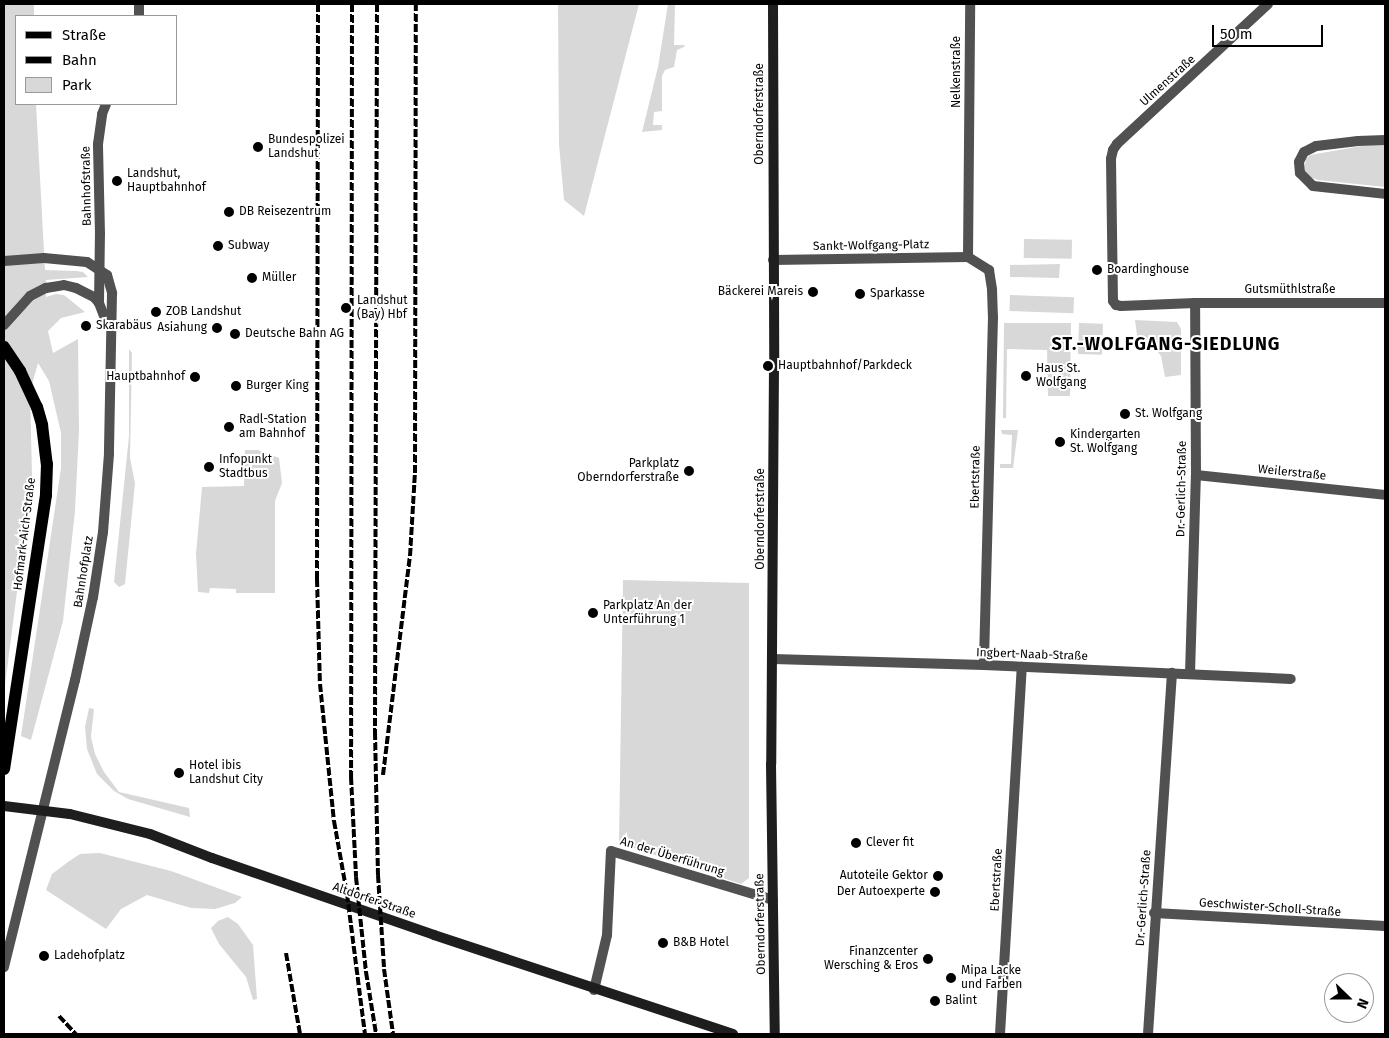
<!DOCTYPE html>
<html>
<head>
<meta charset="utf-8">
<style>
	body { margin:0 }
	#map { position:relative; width:1389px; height:1038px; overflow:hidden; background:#fff; font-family:"Fira Sans",sans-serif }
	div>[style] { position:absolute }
	.green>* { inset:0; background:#d8d8d8; transform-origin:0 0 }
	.minor>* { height:10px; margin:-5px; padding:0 5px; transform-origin:5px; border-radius:5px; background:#515151 }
	.tertiary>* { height:10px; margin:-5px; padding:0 5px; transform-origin:5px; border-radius:5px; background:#515151 }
	.secondary>* { height:10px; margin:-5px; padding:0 5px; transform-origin:5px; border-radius:5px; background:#1e1e1e }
	.primary>* { height:12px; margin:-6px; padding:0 6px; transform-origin:6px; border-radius:6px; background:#000 }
	.rail>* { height:4px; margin-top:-2px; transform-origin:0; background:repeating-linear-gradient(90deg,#000 0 8px,transparent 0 10.5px) }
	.dots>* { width:14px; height:14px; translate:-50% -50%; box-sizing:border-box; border:2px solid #fff; border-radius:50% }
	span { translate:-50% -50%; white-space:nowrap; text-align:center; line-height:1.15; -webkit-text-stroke:4px #fff; paint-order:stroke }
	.street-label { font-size:12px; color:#000 }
	.poi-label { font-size:12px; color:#000 }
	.left { translate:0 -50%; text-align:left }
	.right { translate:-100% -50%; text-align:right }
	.district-label { font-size:18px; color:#000; font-weight:700; letter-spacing:1px }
	.frame { position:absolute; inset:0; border:5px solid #000; pointer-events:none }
	.legend { position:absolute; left:15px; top:15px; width:162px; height:90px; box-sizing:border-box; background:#fff; border:1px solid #999; margin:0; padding:6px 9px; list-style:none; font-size:15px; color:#000 }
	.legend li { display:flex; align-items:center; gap:10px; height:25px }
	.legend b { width:25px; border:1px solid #999 }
	.north { position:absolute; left:1324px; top:973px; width:50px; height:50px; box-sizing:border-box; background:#fff; border:1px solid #999; border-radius:50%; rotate:112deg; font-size:14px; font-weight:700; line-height:20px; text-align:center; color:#000 }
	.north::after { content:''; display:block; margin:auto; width:18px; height:22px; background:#000; clip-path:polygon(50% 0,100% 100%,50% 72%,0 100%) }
	.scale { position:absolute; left:1212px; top:25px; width:111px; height:22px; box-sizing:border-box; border:2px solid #000; border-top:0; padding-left:6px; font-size:15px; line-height:18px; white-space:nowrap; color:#000; -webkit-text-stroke:4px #fff; paint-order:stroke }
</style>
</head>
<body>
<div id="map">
	<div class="green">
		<i style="clip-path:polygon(4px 4px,34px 4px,34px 16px,16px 16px,16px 104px,36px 104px,45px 270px,76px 271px,83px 272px,88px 277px,46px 280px,46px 297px,56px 294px,64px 295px,85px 312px,61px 318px,48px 331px,53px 353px,78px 339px,79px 431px,75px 511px,63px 621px,31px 740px,21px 736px,61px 468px,61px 433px,49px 381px,38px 363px,30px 392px,32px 475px,4px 693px)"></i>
		<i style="clip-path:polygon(558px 4px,639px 4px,584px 216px,564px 200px,559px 144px)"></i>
		<i style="clip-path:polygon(668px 4px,675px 4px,674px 45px,685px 45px,684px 47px,677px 50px,674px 67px,665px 70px,662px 76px,662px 111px,654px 112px,653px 125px,662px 125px,662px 130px,642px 132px,658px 67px)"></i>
		<i style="clip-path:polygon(1385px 142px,1385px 187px,1318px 180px,1307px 176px,1304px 170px,1306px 159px,1310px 155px)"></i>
		<i style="left:1024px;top:239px;width:48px;height:19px;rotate:1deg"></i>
		<i style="clip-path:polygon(1060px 264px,1059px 278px,1010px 277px,1010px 265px)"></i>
		<i style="left:1010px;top:295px;width:64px;height:16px;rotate:2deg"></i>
		<i style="clip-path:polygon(1135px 320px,1177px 322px,1181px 329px,1181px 375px,1165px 377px,1161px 356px,1156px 350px,1138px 343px)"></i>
		<i style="clip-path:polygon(1004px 323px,1071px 323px,1070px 396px,1048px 396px,1047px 350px,1007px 349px,1006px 418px,1003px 418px)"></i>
		<i style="left:1079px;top:323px;width:24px;height:31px;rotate:2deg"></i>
		<i style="clip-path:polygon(129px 349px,132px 353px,130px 458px,135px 483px,125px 584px,119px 587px,114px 582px,129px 436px)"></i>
		<i style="clip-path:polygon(1001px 430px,1018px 430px,1013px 468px,1000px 468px,1000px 464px,1011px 464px,1012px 435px,1002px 434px)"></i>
		<i style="clip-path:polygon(245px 450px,258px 450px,279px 458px,282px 483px,275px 501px,275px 593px,236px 593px,236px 589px,210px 588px,209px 593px,198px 592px,196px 554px,202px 487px,244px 486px)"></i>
		<i style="clip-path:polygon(623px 580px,749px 583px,749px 878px,741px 884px,619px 843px)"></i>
		<i style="clip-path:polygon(89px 708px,94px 709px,91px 737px,95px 754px,104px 772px,119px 792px,189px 808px,190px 817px,128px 799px,114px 791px,97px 774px,87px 749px,85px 727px)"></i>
		<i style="clip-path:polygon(100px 853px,171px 871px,242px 897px,235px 903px,215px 909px,191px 908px,147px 895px,121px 909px,106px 929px,46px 890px,52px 874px,68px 862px,80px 854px)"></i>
		<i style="clip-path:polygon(228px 917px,238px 924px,253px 945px,257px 999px,253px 1000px,246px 977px,219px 944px,211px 928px,218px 921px)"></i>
	</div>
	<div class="minor">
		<i style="left:1268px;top:4px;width:206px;rotate:137.2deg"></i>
		<i style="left:1117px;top:144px;width:7px;rotate:124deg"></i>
		<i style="left:1113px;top:150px;width:9px;rotate:103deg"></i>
		<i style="left:1111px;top:159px;width:142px;rotate:89.2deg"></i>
		<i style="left:1113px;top:301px;width:5px;rotate:53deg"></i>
		<i style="left:1116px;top:305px;width:5px;rotate:11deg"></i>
		<i style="left:1121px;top:306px;width:74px;rotate:-2.3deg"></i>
		<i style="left:1195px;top:303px;width:190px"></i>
		<i style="left:139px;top:16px;width:12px;rotate:-90deg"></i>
		<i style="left:1385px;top:140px;width:27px;rotate:178deg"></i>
		<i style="left:1358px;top:141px;width:42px;rotate:173.2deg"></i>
		<i style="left:1316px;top:146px;width:13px;rotate:153deg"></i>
		<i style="left:1304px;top:152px;width:11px;rotate:117deg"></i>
		<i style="left:1299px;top:162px;width:11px;rotate:85deg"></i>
		<i style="left:1300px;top:173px;width:18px;rotate:45deg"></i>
		<i style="left:1313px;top:186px;width:72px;rotate:6.3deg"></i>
		<i style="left:968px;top:257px;width:253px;rotate:-89.5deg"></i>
		<i style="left:773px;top:260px;width:195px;rotate:-0.9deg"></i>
		<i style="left:968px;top:257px;width:25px;rotate:32deg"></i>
		<i style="left:989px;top:270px;width:20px;rotate:81deg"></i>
		<i style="left:992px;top:290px;width:27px;rotate:88deg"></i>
		<i style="left:993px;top:317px;width:348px;rotate:91.5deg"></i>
		<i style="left:99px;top:303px;width:69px;rotate:-89.2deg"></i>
		<i style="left:100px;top:234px;width:90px;rotate:-91.3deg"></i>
		<i style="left:98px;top:144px;width:30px;rotate:-82deg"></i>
		<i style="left:102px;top:114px;width:11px;rotate:-68deg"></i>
		<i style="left:1196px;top:475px;width:190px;rotate:6deg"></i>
		<i style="left:773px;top:659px;width:211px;rotate:1.6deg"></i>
		<i style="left:984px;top:665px;width:307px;rotate:2.6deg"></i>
		<i style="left:1190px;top:674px;width:199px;rotate:-88.3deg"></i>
		<i style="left:1196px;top:475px;width:172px;rotate:-90.3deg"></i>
		<i style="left:1154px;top:913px;width:231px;rotate:3.2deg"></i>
		<i style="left:594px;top:990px;width:57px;rotate:-76.7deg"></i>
		<i style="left:607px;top:935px;width:84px;rotate:-87.3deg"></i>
		<i style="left:611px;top:851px;width:169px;rotate:16.8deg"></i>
		<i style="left:1000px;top:1034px;width:368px;rotate:-86.6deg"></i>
		<i style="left:1148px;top:1034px;width:362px;rotate:-86.2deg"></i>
	</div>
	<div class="tertiary">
		<i style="left:4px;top:261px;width:40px;rotate:-4.3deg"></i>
		<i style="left:44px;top:258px;width:43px;rotate:5.3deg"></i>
		<i style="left:87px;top:262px;width:24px;rotate:33deg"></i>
		<i style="left:107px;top:275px;width:19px;rotate:74deg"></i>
		<i style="left:112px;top:293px;width:161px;rotate:91.1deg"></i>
		<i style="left:109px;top:454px;width:78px;rotate:94.4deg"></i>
		<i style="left:103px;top:532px;width:66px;rotate:98.7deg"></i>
		<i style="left:93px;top:597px;width:85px;rotate:102.2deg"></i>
		<i style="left:75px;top:680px;width:296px;rotate:103.9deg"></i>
		<i style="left:4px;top:325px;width:39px;rotate:-48deg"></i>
		<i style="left:30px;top:296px;width:18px;rotate:-27deg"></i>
		<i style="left:46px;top:288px;width:18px;rotate:-9deg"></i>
		<i style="left:64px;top:285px;width:12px;rotate:14deg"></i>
		<i style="left:76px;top:288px;width:20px;rotate:27deg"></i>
		<i style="left:94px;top:297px;width:8px;rotate:50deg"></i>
		<i style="left:99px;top:303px;width:25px;rotate:69deg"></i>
	</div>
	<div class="secondary">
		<i style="left:773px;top:4px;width:362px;rotate:89.8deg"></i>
		<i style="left:774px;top:366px;width:398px;rotate:90.4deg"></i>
		<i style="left:771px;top:764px;width:270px;rotate:89.2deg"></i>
		<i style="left:4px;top:806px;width:66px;rotate:6.9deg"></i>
		<i style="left:70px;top:814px;width:82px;rotate:14deg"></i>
		<i style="left:150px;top:834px;width:66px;rotate:21.2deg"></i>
		<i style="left:212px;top:858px;width:235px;rotate:19.1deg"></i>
		<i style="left:434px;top:935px;width:315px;rotate:18.3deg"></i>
	</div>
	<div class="primary">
		<i style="left:4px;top:347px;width:29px;rotate:56deg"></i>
		<i style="left:20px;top:371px;width:40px;rotate:65deg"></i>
		<i style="left:37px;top:407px;width:19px;rotate:74deg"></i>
		<i style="left:42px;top:425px;width:39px;rotate:83deg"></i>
		<i style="left:47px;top:464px;width:31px;rotate:92deg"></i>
		<i style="left:46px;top:495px;width:277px;rotate:98.7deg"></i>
	</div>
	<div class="rail">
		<i style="left:318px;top:4px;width:575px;rotate:90.1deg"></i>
		<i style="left:317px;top:579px;width:105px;rotate:88.4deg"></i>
		<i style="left:320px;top:684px;width:138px;rotate:84.2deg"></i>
		<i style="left:334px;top:821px;width:74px;rotate:79.9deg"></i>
		<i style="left:347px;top:894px;width:141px;rotate:82.7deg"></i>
		<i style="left:352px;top:4px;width:773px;rotate:90.07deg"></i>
		<i style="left:351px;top:777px;width:100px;rotate:87.1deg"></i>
		<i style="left:356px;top:877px;width:96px;rotate:84deg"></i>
		<i style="left:366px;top:972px;width:63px;rotate:80.8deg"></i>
		<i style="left:377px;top:4px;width:728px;rotate:90.16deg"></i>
		<i style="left:375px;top:732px;width:143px;rotate:88.8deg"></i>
		<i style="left:378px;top:875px;width:94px;rotate:86.3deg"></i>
		<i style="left:384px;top:969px;width:66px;rotate:82.1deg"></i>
		<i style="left:383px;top:775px;width:221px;rotate:-83deg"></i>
		<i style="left:410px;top:556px;width:83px;rotate:-86.6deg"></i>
		<i style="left:415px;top:473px;width:469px;rotate:-89.9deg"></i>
		<i style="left:286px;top:953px;width:82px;rotate:80.2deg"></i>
		<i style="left:59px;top:1016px;width:25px;rotate:47deg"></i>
	</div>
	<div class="dots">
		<i style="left:258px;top:147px;background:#000"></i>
		<i style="left:117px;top:181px;background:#000"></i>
		<i style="left:229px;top:212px;background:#000"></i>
		<i style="left:218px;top:246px;background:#000"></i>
		<i style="left:1097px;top:270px;background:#000"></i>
		<i style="left:252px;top:278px;background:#000"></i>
		<i style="left:813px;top:292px;background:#000"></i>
		<i style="left:860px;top:294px;background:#000"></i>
		<i style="left:346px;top:308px;background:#000"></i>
		<i style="left:156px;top:312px;background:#000"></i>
		<i style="left:86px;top:326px;background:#000"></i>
		<i style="left:217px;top:328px;background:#000"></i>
		<i style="left:235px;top:334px;background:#000"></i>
		<i style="left:768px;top:366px;background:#000"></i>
		<i style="left:1026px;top:376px;background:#000"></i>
		<i style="left:195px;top:377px;background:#000"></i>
		<i style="left:236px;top:386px;background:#000"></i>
		<i style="left:1125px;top:414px;background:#000"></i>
		<i style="left:229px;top:427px;background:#000"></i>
		<i style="left:1060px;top:442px;background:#000"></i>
		<i style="left:209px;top:467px;background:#000"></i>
		<i style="left:689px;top:471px;background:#000"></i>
		<i style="left:593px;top:613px;background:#000"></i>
		<i style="left:179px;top:773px;background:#000"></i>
		<i style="left:856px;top:843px;background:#000"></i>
		<i style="left:938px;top:876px;background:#000"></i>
		<i style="left:935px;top:892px;background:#000"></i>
		<i style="left:663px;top:943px;background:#000"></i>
		<i style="left:44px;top:956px;background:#000"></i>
		<i style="left:928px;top:959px;background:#000"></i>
		<i style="left:951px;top:978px;background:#000"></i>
		<i style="left:935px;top:1001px;background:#000"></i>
	</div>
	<div class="street-label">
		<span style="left:957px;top:72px;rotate:-90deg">Nelkenstraße</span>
		<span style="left:1168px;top:81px;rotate:-42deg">Ulmenstraße</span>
		<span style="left:760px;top:114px;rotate:-90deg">Oberndorferstraße</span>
		<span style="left:87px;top:186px;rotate:-91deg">Bahnhofstraße</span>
		<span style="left:871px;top:246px;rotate:-1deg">Sankt-Wolfgang-Platz</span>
		<span style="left:1290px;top:290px">Gutsmüthlstraße</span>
		<span style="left:1292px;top:473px;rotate:6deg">Weilerstraße</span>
		<span style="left:976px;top:477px;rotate:-89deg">Ebertstraße</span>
		<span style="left:1182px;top:489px;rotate:-89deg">Dr.-Gerlich-Straße</span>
		<span style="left:761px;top:519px;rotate:-90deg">Oberndorferstraße</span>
		<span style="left:25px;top:534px;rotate:-83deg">Hofmark-Aich-Straße</span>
		<span style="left:84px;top:572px;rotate:-81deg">Bahnhofplatz</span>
		<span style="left:1032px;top:655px;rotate:2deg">Ingbert-Naab-Straße</span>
		<span style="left:672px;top:857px;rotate:17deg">An der Überführung</span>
		<span style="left:997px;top:880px;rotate:-87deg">Ebertstraße</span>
		<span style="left:1144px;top:898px;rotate:-86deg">Dr.-Gerlich-Straße</span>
		<span style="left:374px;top:901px;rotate:19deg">Altdorfer Straße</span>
		<span style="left:1270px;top:908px;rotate:4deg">Geschwister-Scholl-Straße</span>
		<span style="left:761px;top:924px;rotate:-91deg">Oberndorferstraße</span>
	</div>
	<div class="poi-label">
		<span class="left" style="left:268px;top:147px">Bundespolizei<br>Landshut</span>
		<span class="left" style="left:127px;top:181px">Landshut,<br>Hauptbahnhof</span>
		<span class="left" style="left:239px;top:212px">DB Reisezentrum</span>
		<span class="left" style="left:228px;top:246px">Subway</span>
		<span class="left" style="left:1107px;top:270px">Boardinghouse</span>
		<span class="left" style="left:262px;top:278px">Müller</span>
		<span class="right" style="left:803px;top:292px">Bäckerei Mareis</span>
		<span class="left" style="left:870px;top:294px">Sparkasse</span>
		<span class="left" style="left:357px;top:308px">Landshut<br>(Bay) Hbf</span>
		<span class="left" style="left:166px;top:312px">ZOB Landshut</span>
		<span class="left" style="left:96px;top:326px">Skarabäus</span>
		<span class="right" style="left:207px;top:328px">Asiahung</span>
		<span class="left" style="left:245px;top:334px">Deutsche Bahn AG</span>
		<span class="left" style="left:778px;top:366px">Hauptbahnhof/Parkdeck</span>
		<span class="left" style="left:1036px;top:376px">Haus St.<br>Wolfgang</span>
		<span class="right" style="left:185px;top:377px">Hauptbahnhof</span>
		<span class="left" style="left:246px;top:386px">Burger King</span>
		<span class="left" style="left:1135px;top:414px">St. Wolfgang</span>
		<span class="left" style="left:239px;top:427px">Radl-Station<br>am Bahnhof</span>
		<span class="left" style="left:1070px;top:442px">Kindergarten<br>St. Wolfgang</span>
		<span class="left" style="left:219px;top:467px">Infopunkt<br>Stadtbus</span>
		<span class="right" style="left:679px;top:471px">Parkplatz<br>Oberndorferstraße</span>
		<span class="left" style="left:603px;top:613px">Parkplatz An der<br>Unterführung 1</span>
		<span class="left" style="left:189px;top:773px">Hotel ibis<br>Landshut City</span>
		<span class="left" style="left:866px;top:843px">Clever fit</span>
		<span class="right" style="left:928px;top:876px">Autoteile Gektor</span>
		<span class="right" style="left:925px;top:892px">Der Autoexperte</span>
		<span class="left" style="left:673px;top:943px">B&amp;B Hotel</span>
		<span class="right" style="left:918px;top:959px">Finanzcenter<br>Wersching &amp; Eros</span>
		<span class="left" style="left:54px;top:956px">Ladehofplatz</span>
		<span class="left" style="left:961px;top:978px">Mipa Lacke<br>und Farben</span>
		<span class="left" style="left:945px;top:1001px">Balint</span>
	</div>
	<div class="district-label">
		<span style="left:1166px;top:344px">ST.-WOLFGANG-SIEDLUNG</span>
	</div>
	<div class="frame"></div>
	<ul class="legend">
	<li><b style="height:6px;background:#000"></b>Straße</li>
	<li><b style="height:6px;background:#000"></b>Bahn</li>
	<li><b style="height:14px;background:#d8d8d8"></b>Park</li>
	</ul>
	<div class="north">N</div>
	<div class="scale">50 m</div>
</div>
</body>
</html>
